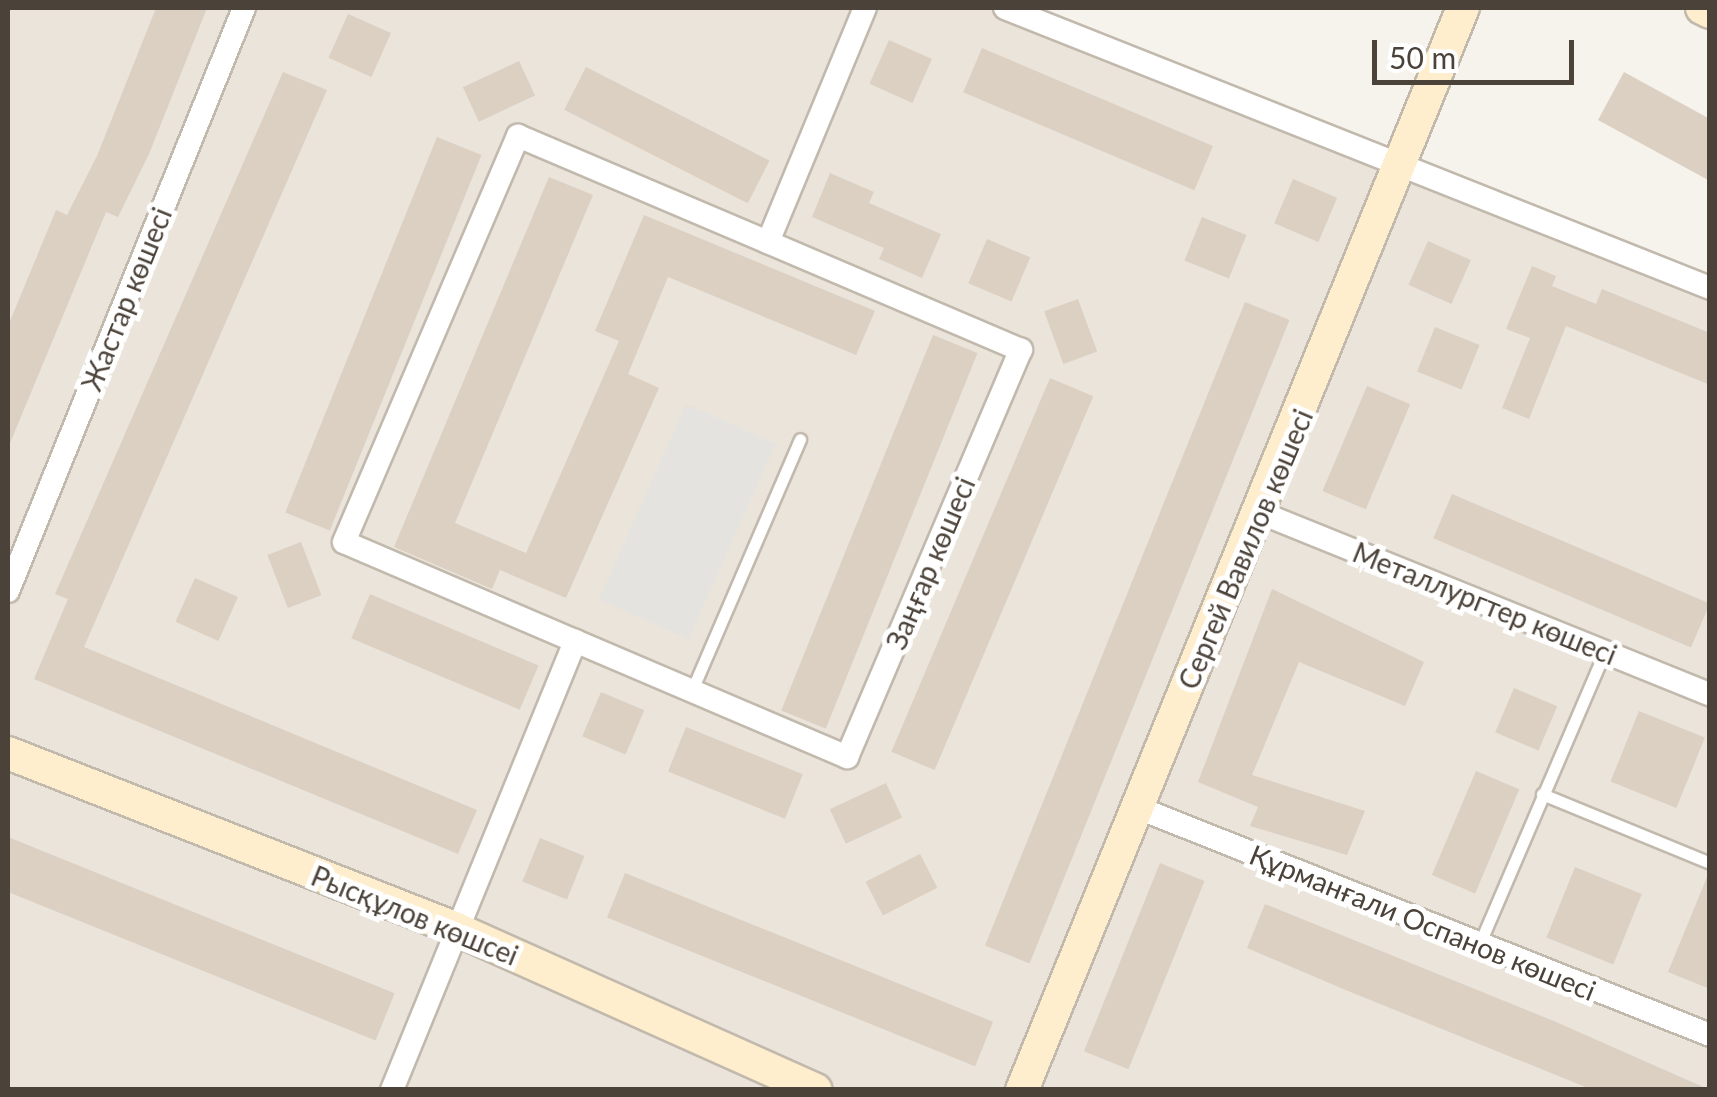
<!DOCTYPE html>
<html>
<head>
<meta charset="utf-8">
<style>
	body { margin:0 }
	#map { position:relative; width:1717px; height:1097px; overflow:hidden; background:#f6f2ec; font-family:Lato,sans-serif }
	div>[style] { position:absolute }
	.residential>* { inset:0; background:#eae4da }
	.parking>* { inset:0; background:#e5e3e0; transform-origin:0 0 }
	.building>* { inset:0; background:#dcd0c3; transform-origin:0 0 }
	.roads { filter:drop-shadow(2px 0 #c2b9ad) drop-shadow(-2px 0 #c2b9ad) drop-shadow(0 2px #c2b9ad) drop-shadow(0 -2px #c2b9ad) }
	.lane>* { height:11px; margin:-5.5px; padding:0 5.5px; transform-origin:5.5px; border-radius:5.5px; background:#fff }
	.street>* { height:22px; margin:-11px; padding:0 11px; transform-origin:11px; border-radius:11px; background:#fff }
	.secondary>* { height:32px; margin:-16px; padding:0 16px; transform-origin:16px; border-radius:16px; background:#ffeecd }
	span { translate:-50% -50%; white-space:nowrap; text-align:center; line-height:1.15; -webkit-text-stroke:10px #fff; paint-order:stroke }
	.street-label { font-size:28px; color:#4b4239 }
	.frame { position:absolute; inset:0; border:10px solid #4b4239; pointer-events:none }
	.scale { position:absolute; left:1372px; top:40px; width:202px; height:45px; box-sizing:border-box; border:5px solid #4b4239; border-top:0; padding-left:12px; font-size:30px; line-height:35px; white-space:nowrap; color:#4b4239; -webkit-text-stroke:8px #fff; paint-order:stroke }
</style>
</head>
<body>
<div id="map">
	<div class="residential">
		<i style="clip-path:polygon(8px 8px,1005px 8px,1709px 288px,1709px 1089px,8px 1089px)"></i>
	</div>
	<div class="parking">
		<i style="left:686px;top:404px;width:98px;height:214px;rotate:24deg"></i>
	</div>
	<div class="building">
		<i style="clip-path:polygon(156px 8px,207px 8px,149px 154px,118px 217px,106px 212px,8px 448px,8px 326px,56px 210px,67px 215px,97px 156px)"></i>
		<i style="left:348px;top:14px;width:47px;height:48px;rotate:24deg"></i>
		<i style="left:889px;top:40px;width:47px;height:48px;rotate:24deg"></i>
		<i style="left:982px;top:48px;width:251px;height:48px;rotate:23deg"></i>
		<i style="left:519px;top:61px;width:38px;height:62px;rotate:65deg"></i>
		<i style="left:586px;top:67px;width:206px;height:48px;rotate:27deg"></i>
		<i style="clip-path:polygon(283px 72px,327px 90px,84px 647px,477px 810px,458px 854px,34px 679px,68px 599px,55px 594px)"></i>
		<i style="clip-path:polygon(1624px 72px,1710px 119px,1710px 181px,1598px 120px)"></i>
		<i style="left:437px;top:137px;width:48px;height:405px;rotate:22deg"></i>
		<i style="clip-path:polygon(830px 173px,874px 192px,869px 203px,941px 234px,922px 278px,879px 259px,884px 248px,812px 217px)"></i>
		<i style="clip-path:polygon(549px 177px,593px 195px,455px 523px,526px 553px,619px 341px,595px 331px,644px 215px,875px 311px,856px 355px,668px 277px,628px 374px,659px 388px,566px 598px,500px 570px,492px 589px,394px 547px)"></i>
		<i style="left:1293px;top:179px;width:48px;height:48px;rotate:23deg"></i>
		<i style="left:1202px;top:217px;width:48px;height:47px;rotate:22deg"></i>
		<i style="left:987px;top:239px;width:47px;height:48px;rotate:23deg"></i>
		<i style="left:1428px;top:241px;width:47px;height:48px;rotate:24deg"></i>
		<i style="clip-path:polygon(1532px 266px,1556px 276px,1552px 286px,1596px 304px,1602px 289px,1710px 333px,1710px 385px,1566px 326px,1529px 419px,1502px 408px,1530px 338px,1506px 329px)"></i>
		<i style="left:1078px;top:299px;width:56px;height:36px;rotate:70deg"></i>
		<i style="left:1245px;top:302px;width:48px;height:694px;rotate:22deg"></i>
		<i style="left:1435px;top:327px;width:48px;height:48px;rotate:22deg"></i>
		<i style="left:933px;top:335px;width:48px;height:405px;rotate:22deg"></i>
		<i style="left:1050px;top:378px;width:47px;height:406px;rotate:23deg"></i>
		<i style="left:1367px;top:386px;width:47px;height:114px;rotate:23deg"></i>
		<i style="left:1452px;top:494px;width:280px;height:48px;rotate:23deg"></i>
		<i style="left:301px;top:542px;width:57px;height:36px;rotate:69deg"></i>
		<i style="left:195px;top:578px;width:47px;height:48px;rotate:24deg"></i>
		<i style="clip-path:polygon(1272px 589px,1424px 662px,1405px 706px,1299px 662px,1252px 775px,1365px 811px,1347px 855px,1250px 826px,1258px 807px,1198px 782px)"></i>
		<i style="left:370px;top:594px;width:183px;height:48px;rotate:23deg"></i>
		<i style="left:1514px;top:688px;width:47px;height:48px;rotate:23deg"></i>
		<i style="left:601px;top:692px;width:47px;height:48px;rotate:23deg"></i>
		<i style="left:1639px;top:711px;width:71px;height:76px;rotate:22deg"></i>
		<i style="left:686px;top:727px;width:126px;height:48px;rotate:22deg"></i>
		<i style="left:1476px;top:771px;width:47px;height:113px;rotate:23deg"></i>
		<i style="left:886px;top:783px;width:38px;height:62px;rotate:65deg"></i>
		<i style="left:8px;top:837px;width:417px;height:51px;rotate:22deg"></i>
		<i style="left:540px;top:838px;width:48px;height:47px;rotate:22deg"></i>
		<i style="left:920px;top:854px;width:38px;height:61px;rotate:63deg"></i>
		<i style="left:1160px;top:863px;width:48px;height:203px;rotate:22deg"></i>
		<i style="left:1575px;top:867px;width:72px;height:76px;rotate:22deg"></i>
		<i style="clip-path:polygon(1709px 872px,1710px 873px,1710px 989px,1668px 972px)"></i>
		<i style="left:625px;top:873px;width:397px;height:48px;rotate:22deg"></i>
		<i style="clip-path:polygon(1265px 904px,1556px 1022px,1710px 1090px,1593px 1090px,1348px 991px,1247px 948px)"></i>
	</div>
	<div class="roads">
		<div class="lane">
			<i style="left:692px;top:690px;width:273px;rotate:-66.7deg"></i>
			<i style="left:1542px;top:794px;width:182px;rotate:22.3deg"></i>
			<i style="left:1479px;top:945px;width:320px;rotate:-66.8deg"></i>
		</div>
		<div class="street">
			<i style="left:1005px;top:8px;width:759px;rotate:21.66deg"></i>
			<i style="left:1261px;top:513px;width:484px;rotate:22deg"></i>
			<i style="left:8px;top:591px;width:629px;rotate:-67.96deg"></i>
			<i style="left:575px;top:641px;width:296px;rotate:23.1deg"></i>
			<i style="left:847px;top:757px;width:443px;rotate:-66.9deg"></i>
			<i style="left:1021px;top:350px;width:275px;rotate:-156.9deg"></i>
			<i style="left:768px;top:242px;width:253px;rotate:-67.5deg"></i>
			<i style="left:1136px;top:807px;width:618px;rotate:21.66deg"></i>
			<i style="left:392px;top:1090px;width:485px;rotate:-67.8deg"></i>
			<i style="left:575px;top:641px;width:251px;rotate:-156.8deg"></i>
			<i style="left:344px;top:542px;width:442px;rotate:-66.8deg"></i>
			<i style="left:518px;top:136px;width:272px;rotate:23deg"></i>
		</div>
		<div class="secondary">
			<i style="left:1702px;top:8px;width:9px;rotate:27deg"></i>
			<i style="left:8px;top:753px;width:481px;rotate:21.4deg"></i>
			<i style="left:456px;top:929px;width:394px;rotate:24.1deg"></i>
			<i style="left:1022px;top:1090px;width:1168px;rotate:-67.83deg"></i>
		</div>
	</div>
	<div class="street-label">
		<span style="left:126px;top:299px;rotate:-68deg">Жастар көшесі</span>
		<span style="left:1245px;top:549px;rotate:-67deg">Сергей Вавилов көшесі</span>
		<span style="left:930px;top:563px;rotate:-67deg">Заңғар көшесі</span>
		<span style="left:1485px;top:603px;rotate:22deg">Металлургтер көшесі</span>
		<span style="left:415px;top:915px;rotate:22deg">Рысқұлов көшсеі</span>
		<span style="left:1423px;top:922px;rotate:22deg">Құрманғали Оспанов көшесі</span>
	</div>
	<div class="frame"></div>
	<div class="scale">50 m</div>
</div>
</body>
</html>
